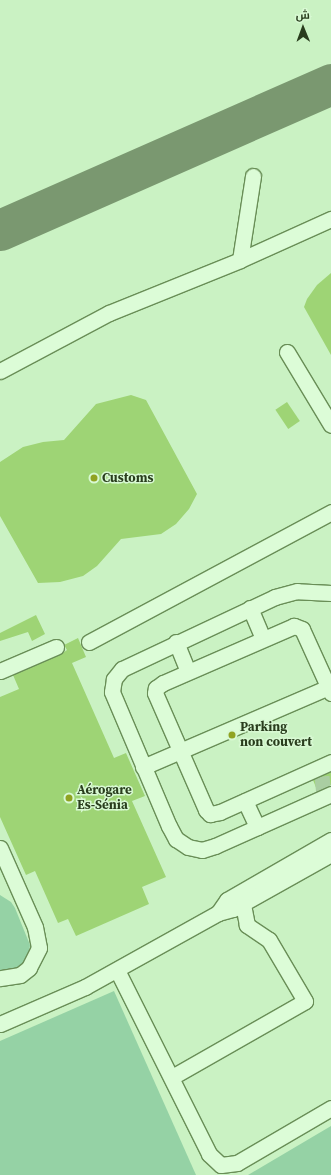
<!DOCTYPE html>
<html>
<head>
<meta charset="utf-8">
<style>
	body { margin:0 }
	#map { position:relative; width:331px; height:1175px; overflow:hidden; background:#caf2c3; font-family:"Source Serif 4",Cairo,serif }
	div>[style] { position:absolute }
	.green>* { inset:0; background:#95d2a5 }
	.taxiway>* { height:41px; margin:-20.5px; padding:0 20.5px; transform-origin:20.5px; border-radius:20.5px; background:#7a9870 }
	.building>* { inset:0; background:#9ed475; transform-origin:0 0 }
	.minor-tunnel>* { height:15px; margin-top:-7.5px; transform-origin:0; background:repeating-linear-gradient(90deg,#aacea2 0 15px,transparent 0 23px) }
	.roads { filter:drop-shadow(1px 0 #698e57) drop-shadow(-1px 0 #698e57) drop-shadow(0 1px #698e57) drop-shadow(0 -1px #698e57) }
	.minor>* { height:15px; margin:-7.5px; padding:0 7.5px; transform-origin:7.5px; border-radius:7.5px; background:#dcfcd7 }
	.dots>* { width:11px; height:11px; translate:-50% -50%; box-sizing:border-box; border:2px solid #d8f9d3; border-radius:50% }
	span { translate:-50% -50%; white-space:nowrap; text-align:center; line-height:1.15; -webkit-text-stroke:3px #d8f9d3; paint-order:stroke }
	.poi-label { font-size:13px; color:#293d1d; font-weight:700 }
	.left { translate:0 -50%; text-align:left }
	.north { position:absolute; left:283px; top:8px; width:40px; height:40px; -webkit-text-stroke:3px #d8f9d3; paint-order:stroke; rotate:359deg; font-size:11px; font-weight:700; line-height:16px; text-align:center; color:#293d1d }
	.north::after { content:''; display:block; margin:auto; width:14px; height:18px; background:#293d1d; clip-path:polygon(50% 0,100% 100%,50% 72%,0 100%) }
</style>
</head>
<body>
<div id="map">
	<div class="green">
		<i style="clip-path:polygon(0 895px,11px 902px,15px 908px,30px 945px,29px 953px,21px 966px,15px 970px,0 971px)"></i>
		<i style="clip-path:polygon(114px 991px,196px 1175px,0 1175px,0 1041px)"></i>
		<i style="clip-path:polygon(331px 1126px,331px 1175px,248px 1175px)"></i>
	</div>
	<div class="taxiway">
		<i style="left:0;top:230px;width:362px;rotate:-23.8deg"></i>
	</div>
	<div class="building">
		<i style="clip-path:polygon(331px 273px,331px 355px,304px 307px,307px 299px,317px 285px)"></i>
		<i style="clip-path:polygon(131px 395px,146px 400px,197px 494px,189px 509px,176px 524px,161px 534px,121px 539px,97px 566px,83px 576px,60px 582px,38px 583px,0 516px,0 462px,23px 447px,43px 442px,64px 440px,96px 404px)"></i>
		<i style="left:287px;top:402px;width:23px;height:14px;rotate:56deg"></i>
		<i style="clip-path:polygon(36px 615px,45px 634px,32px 641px,28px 632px,0 641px,0 633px)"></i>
		<i style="clip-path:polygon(78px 638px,86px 657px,72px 663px,114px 758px,126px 753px,145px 796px,132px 801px,166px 877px,142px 887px,149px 904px,76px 936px,68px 919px,58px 923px,35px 871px,26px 875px,0 817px,0 697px,19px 689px,13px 675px,60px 655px,67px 650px,64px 645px)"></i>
		<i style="clip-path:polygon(331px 772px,331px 785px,317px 790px,313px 780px)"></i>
	</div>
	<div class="minor-tunnel">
		<i style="left:322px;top:776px;width:18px;rotate:84deg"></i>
	</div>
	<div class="roads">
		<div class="minor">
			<i style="left:240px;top:260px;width:85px;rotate:-81.2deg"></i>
			<i style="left:287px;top:352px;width:85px;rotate:58.9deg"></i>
			<i style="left:0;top:371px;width:123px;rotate:-28deg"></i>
			<i style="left:109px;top:313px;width:141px;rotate:-22deg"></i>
			<i style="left:240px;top:260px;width:100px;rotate:-24.3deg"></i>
			<i style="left:331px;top:593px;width:34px;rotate:-177deg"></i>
			<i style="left:297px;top:591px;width:23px;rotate:165deg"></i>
			<i style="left:275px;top:597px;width:169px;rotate:154.8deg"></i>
			<i style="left:122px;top:669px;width:13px;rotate:129deg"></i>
			<i style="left:114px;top:679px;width:13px;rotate:99deg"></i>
			<i style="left:112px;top:692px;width:146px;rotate:67deg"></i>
			<i style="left:169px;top:826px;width:15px;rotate:62deg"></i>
			<i style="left:176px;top:839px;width:14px;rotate:34deg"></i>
			<i style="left:188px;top:847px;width:14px;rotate:12deg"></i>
			<i style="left:202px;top:850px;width:14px;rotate:-17deg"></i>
			<i style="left:215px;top:846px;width:127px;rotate:-24.1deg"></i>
			<i style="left:250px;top:608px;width:33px;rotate:67deg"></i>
			<i style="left:89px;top:642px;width:275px;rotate:-28.2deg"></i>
			<i style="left:176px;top:642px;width:31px;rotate:68deg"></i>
			<i style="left:0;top:671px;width:61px;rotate:-23.2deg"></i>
			<i style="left:331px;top:693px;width:70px;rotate:-114.4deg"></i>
			<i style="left:302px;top:629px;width:9px;rotate:-159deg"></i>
			<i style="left:294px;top:626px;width:143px;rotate:156.5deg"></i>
			<i style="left:163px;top:683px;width:9px;rotate:144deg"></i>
			<i style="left:156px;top:688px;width:5px;rotate:101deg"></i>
			<i style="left:155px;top:693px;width:128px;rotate:66.4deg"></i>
			<i style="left:206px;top:810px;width:6px;rotate:45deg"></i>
			<i style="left:210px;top:814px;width:10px;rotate:-11deg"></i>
			<i style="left:220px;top:812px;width:122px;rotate:-24.2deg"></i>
			<i style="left:143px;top:767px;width:205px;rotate:-23.3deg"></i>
			<i style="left:245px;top:801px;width:29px;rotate:65deg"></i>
			<i style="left:0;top:848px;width:86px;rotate:66.1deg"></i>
			<i style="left:35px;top:927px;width:21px;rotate:79deg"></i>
			<i style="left:39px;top:948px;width:22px;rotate:117deg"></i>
			<i style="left:29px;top:968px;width:11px;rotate:142deg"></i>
			<i style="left:20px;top:975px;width:20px;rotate:171deg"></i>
			<i style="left:218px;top:913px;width:16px;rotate:-55deg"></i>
			<i style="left:227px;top:900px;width:120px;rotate:-30deg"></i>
			<i style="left:117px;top:970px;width:206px;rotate:63.4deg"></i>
			<i style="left:209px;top:1154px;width:16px;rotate:43deg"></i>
			<i style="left:221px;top:1165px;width:16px;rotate:-7deg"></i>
			<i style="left:237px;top:1163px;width:109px;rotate:-30.3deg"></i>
			<i style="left:0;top:1024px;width:93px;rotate:-23.5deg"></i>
			<i style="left:85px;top:987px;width:152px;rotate:-29.1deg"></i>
			<i style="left:218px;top:913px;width:16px;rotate:-15deg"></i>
			<i style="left:233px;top:909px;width:112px;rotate:-29.3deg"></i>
			<i style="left:172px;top:1077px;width:153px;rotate:-29.7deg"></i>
			<i style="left:305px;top:1001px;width:71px;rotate:-120.5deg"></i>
			<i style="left:269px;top:940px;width:27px;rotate:-146deg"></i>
			<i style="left:247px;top:925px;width:21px;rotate:-101deg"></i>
		</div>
	</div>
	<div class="dots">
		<i style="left:94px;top:478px;background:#90a322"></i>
		<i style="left:232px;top:735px;background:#90a322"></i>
		<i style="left:69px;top:798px;background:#90a322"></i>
	</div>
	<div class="poi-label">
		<span class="left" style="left:102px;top:478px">Customs</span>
		<span class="left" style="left:240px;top:735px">Parking<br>non couvert</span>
		<span class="left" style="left:77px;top:798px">Aérogare<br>Es-Sénia</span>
	</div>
	<div class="north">ش</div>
</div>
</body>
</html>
